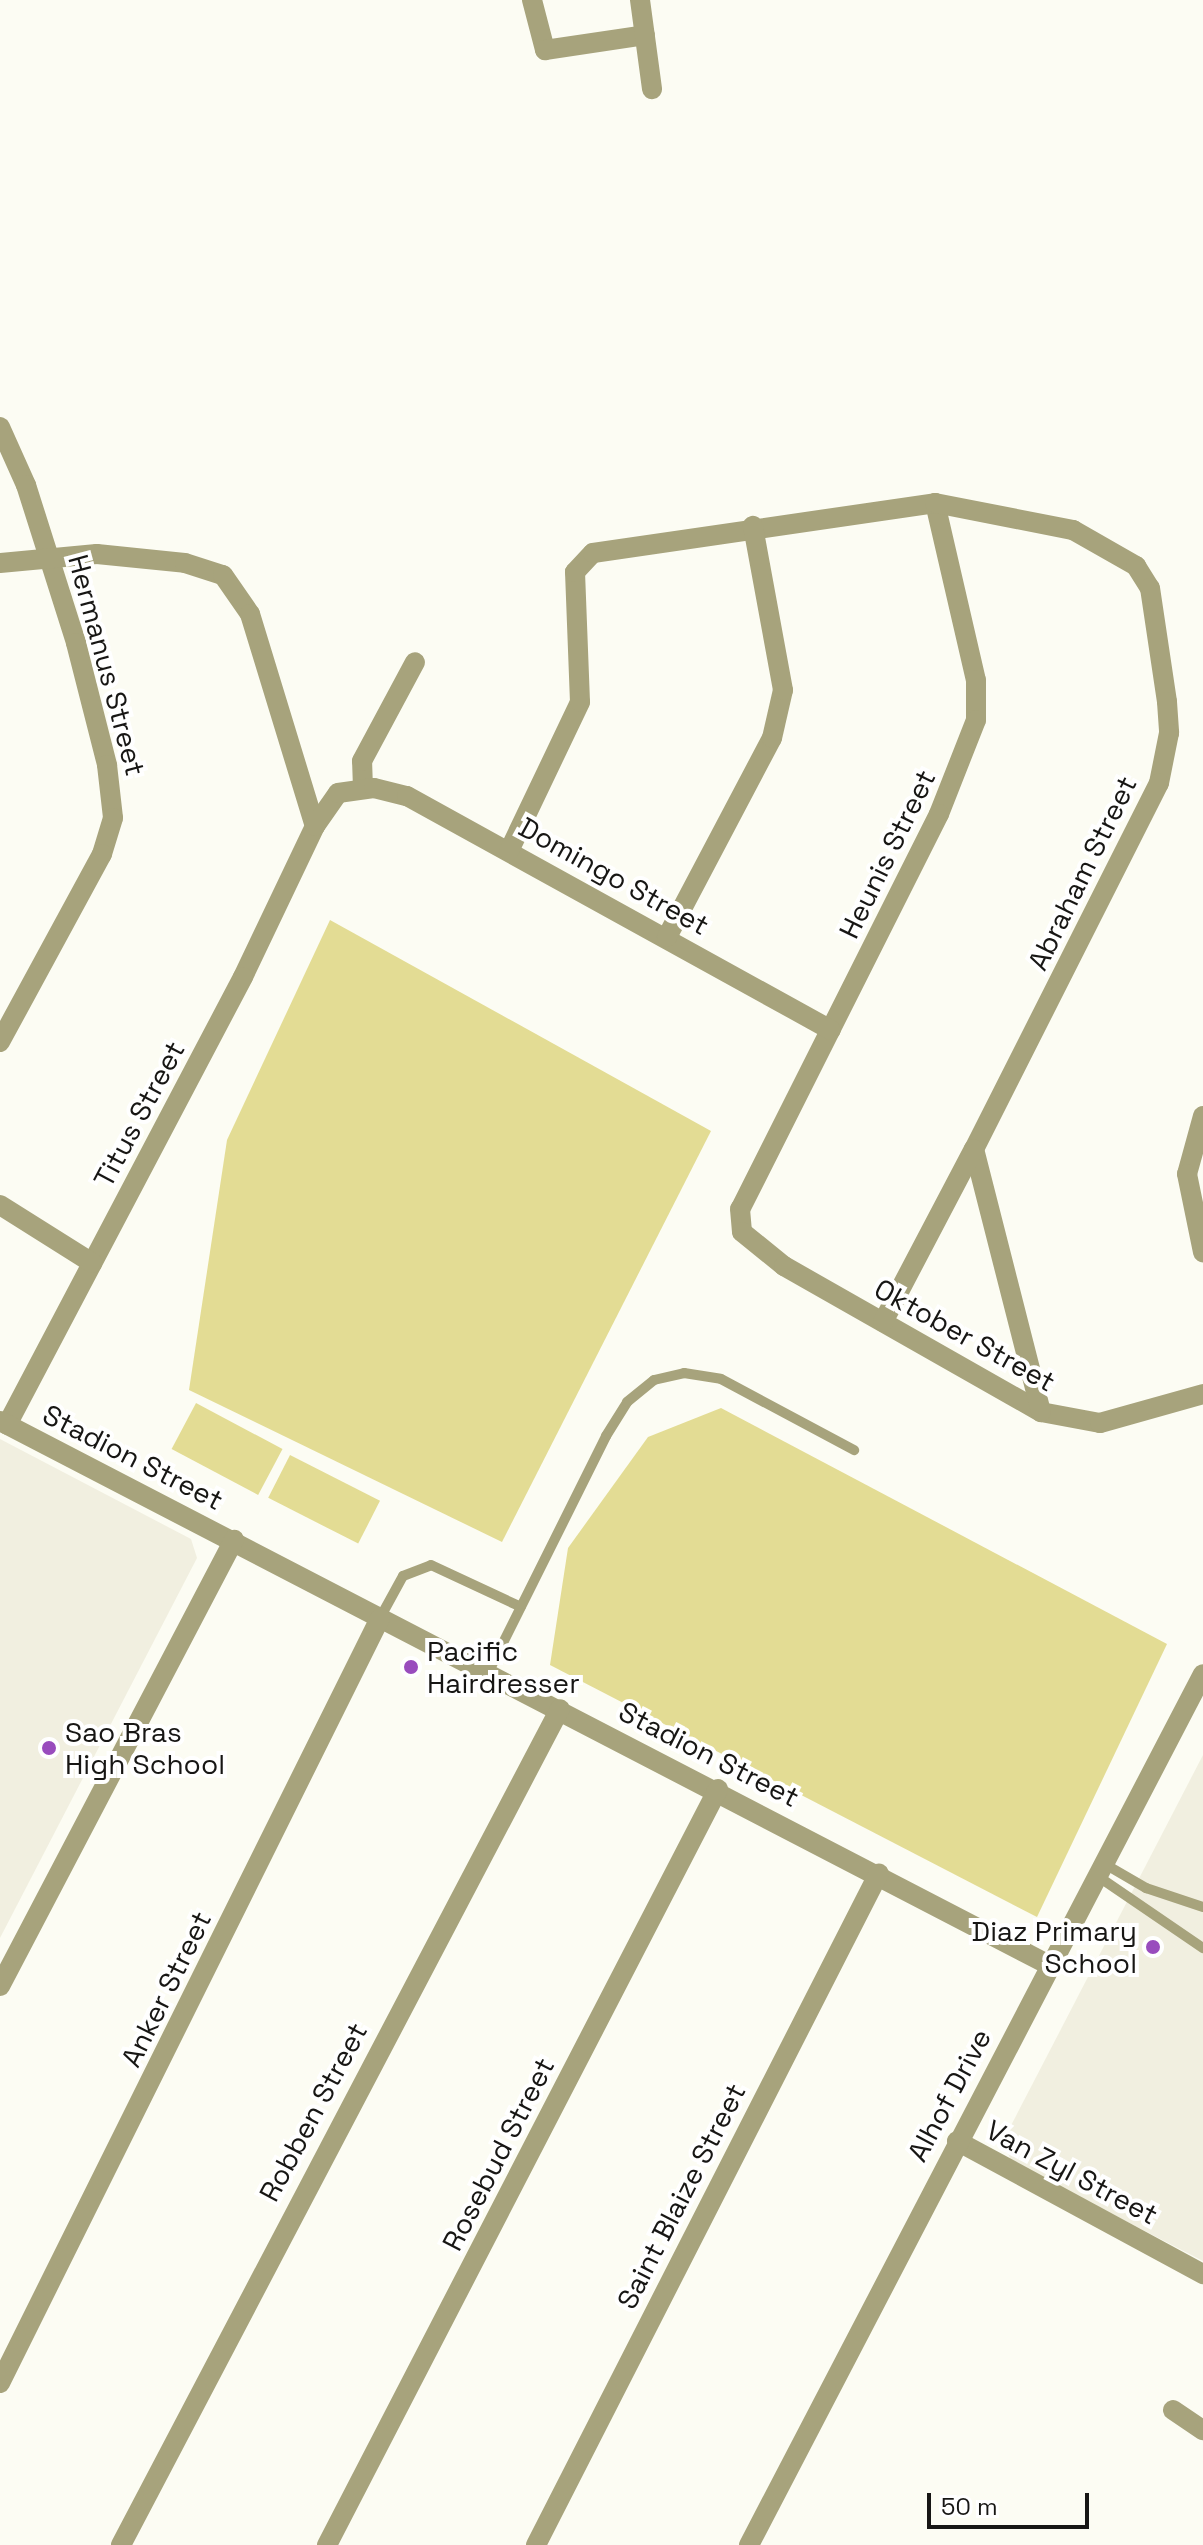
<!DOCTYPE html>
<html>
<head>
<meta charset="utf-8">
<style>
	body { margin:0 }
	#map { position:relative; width:1203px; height:2545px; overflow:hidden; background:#fcfcf3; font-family:"Space Grotesk",sans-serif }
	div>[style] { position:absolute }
	.built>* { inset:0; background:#f1efe0 }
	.green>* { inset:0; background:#e3dc94; transform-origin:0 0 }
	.lane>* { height:10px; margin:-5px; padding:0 5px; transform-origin:5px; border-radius:5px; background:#a7a37c }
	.street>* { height:20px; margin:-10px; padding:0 10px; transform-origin:10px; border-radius:10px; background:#a7a37c }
	.dots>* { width:22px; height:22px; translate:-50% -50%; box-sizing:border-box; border:4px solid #fff; border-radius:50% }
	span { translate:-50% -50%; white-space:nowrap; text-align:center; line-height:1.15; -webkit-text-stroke:8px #fff; paint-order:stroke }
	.street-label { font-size:28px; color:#171614 }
	.poi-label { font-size:28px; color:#171614 }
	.left { translate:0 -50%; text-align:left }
	.right { translate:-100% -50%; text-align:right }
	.scale { position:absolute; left:927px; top:2493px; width:162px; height:36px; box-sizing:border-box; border:4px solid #171614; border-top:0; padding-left:10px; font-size:24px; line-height:28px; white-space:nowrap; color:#171614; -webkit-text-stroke:6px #fff; paint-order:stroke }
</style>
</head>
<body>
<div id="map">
	<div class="built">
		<i style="clip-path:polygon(0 1439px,191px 1539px,197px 1558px,0 1938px)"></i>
		<i style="clip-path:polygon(1203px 1755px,1203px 2261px,1011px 2162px,1004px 2139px)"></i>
	</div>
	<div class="green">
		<i style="clip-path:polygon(330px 920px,711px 1131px,502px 1542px,189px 1390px,227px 1140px)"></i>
		<i style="left:196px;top:1403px;width:98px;height:52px;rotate:28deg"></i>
		<i style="clip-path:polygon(721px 1408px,1167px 1644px,1037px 1917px,550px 1665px,568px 1548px,648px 1437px)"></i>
		<i style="left:290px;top:1455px;width:101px;height:48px;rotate:27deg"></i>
	</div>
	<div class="lane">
		<i style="left:380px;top:1618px;width:48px;rotate:-61.3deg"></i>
		<i style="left:403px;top:1576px;width:30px;rotate:-21deg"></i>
		<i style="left:431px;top:1565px;width:99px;rotate:25deg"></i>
		<i style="left:488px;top:1673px;width:265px;rotate:-63.5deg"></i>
		<i style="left:606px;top:1436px;width:40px;rotate:-58deg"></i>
		<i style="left:627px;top:1402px;width:35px;rotate:-39deg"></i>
		<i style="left:654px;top:1380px;width:31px;rotate:-13deg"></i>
		<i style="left:684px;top:1373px;width:37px;rotate:9deg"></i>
		<i style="left:721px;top:1379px;width:151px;rotate:28.1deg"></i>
		<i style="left:1103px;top:1863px;width:50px;rotate:30.2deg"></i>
		<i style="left:1146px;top:1888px;width:60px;rotate:18.4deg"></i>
		<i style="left:1096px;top:1875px;width:130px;rotate:34.3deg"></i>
	</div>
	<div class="street">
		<i style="left:532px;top:0;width:52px;rotate:75.4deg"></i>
		<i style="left:545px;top:50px;width:101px;rotate:-8.5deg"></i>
		<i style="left:640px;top:0;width:90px;rotate:82.3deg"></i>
		<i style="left:0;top:427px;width:64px;rotate:65.9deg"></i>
		<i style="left:26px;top:485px;width:166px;rotate:72.4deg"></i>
		<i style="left:76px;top:643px;width:126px;rotate:75.7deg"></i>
		<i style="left:107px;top:765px;width:53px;rotate:83.5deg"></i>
		<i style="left:113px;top:818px;width:38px;rotate:107deg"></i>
		<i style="left:102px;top:854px;width:214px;rotate:118.5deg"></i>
		<i style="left:935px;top:503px;width:182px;rotate:77deg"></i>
		<i style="left:976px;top:680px;width:40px;rotate:90deg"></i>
		<i style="left:976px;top:720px;width:101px;rotate:111.5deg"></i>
		<i style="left:939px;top:814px;width:442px;rotate:116.7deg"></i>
		<i style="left:740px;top:1209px;width:23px;rotate:85deg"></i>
		<i style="left:742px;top:1232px;width:54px;rotate:39deg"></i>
		<i style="left:784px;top:1266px;width:296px;rotate:29.6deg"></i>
		<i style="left:1041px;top:1412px;width:60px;rotate:10.6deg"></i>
		<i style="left:1100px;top:1423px;width:107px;rotate:-15.7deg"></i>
		<i style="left:0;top:563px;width:97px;rotate:-5.3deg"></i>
		<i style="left:97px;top:554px;width:88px;rotate:5.8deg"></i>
		<i style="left:185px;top:563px;width:40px;rotate:18deg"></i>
		<i style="left:223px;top:575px;width:47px;rotate:55.3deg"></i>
		<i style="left:250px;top:614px;width:222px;rotate:73deg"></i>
		<i style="left:315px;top:826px;width:167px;rotate:115.5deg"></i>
		<i style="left:243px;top:977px;width:506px;rotate:117.78deg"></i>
		<i style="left:363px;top:788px;width:27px;rotate:-92deg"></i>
		<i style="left:362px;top:761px;width:112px;rotate:-61.8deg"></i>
		<i style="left:315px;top:826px;width:40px;rotate:-55.1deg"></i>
		<i style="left:338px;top:793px;width:36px;rotate:-8deg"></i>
		<i style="left:374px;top:788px;width:34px;rotate:14deg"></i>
		<i style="left:407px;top:796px;width:484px;rotate:28.9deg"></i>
		<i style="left:509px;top:851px;width:165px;rotate:-64.5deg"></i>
		<i style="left:580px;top:702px;width:130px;rotate:-92.2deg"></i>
		<i style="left:575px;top:572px;width:26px;rotate:-47deg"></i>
		<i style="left:593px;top:553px;width:346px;rotate:-8.3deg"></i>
		<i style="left:935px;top:503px;width:141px;rotate:11.1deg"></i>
		<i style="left:1073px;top:530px;width:73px;rotate:29.7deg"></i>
		<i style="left:1136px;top:566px;width:26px;rotate:58deg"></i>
		<i style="left:1150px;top:588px;width:115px;rotate:81.5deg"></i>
		<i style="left:1167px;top:702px;width:31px;rotate:86deg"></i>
		<i style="left:1169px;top:733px;width:51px;rotate:101.3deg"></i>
		<i style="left:1159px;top:783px;width:410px;rotate:116.8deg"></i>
		<i style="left:974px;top:1149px;width:271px;rotate:75.7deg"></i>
		<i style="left:667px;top:937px;width:225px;rotate:-62.2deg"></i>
		<i style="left:772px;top:738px;width:49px;rotate:-77.1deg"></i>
		<i style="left:783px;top:690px;width:167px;rotate:-100.4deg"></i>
		<i style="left:1203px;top:1116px;width:60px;rotate:105.4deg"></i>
		<i style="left:1187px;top:1174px;width:80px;rotate:78.4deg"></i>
		<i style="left:0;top:1205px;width:109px;rotate:32.2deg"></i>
		<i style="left:883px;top:1322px;width:195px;rotate:-62.3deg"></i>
		<i style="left:0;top:1421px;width:1182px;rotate:27.41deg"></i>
		<i style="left:0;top:1986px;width:504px;rotate:-62.32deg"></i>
		<i style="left:957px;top:2141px;width:280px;rotate:28.4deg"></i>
		<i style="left:0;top:2383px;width:854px;rotate:-63.58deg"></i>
		<i style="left:1173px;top:2410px;width:36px;rotate:34deg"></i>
		<i style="left:121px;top:2545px;width:944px;rotate:-62.3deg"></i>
		<i style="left:327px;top:2545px;width:851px;rotate:-62.65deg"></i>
		<i style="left:536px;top:2545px;width:754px;rotate:-62.96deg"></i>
		<i style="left:749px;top:2545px;width:982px;rotate:-62.47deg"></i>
	</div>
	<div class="dots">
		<i style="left:411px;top:1667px;background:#994cbd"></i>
		<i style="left:49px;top:1748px;background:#994cbd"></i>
		<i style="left:1153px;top:1947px;background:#994cbd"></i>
	</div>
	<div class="street-label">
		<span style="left:107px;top:665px;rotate:75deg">Hermanus Street</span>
		<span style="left:887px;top:854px;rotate:-64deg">Heunis Street</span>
		<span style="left:1082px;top:873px;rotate:-64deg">Abraham Street</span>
		<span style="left:614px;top:876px;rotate:29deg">Domingo Street</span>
		<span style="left:139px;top:1114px;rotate:-62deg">Titus Street</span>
		<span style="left:965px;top:1335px;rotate:29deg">Oktober Street</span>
		<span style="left:133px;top:1457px;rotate:27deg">Stadion Street</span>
		<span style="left:709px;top:1754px;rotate:27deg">Stadion Street</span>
		<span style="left:166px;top:1989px;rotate:-64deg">Anker Street</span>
		<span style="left:949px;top:2095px;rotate:-62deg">Alhof Drive</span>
		<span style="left:313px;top:2112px;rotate:-62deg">Robben Street</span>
		<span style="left:498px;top:2154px;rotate:-63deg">Rosebud Street</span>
		<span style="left:1072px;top:2172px;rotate:28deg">Van Zyl Street</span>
		<span style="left:681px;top:2196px;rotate:-63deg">Saint Blaize Street</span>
	</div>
	<div class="poi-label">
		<span class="left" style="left:427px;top:1667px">Pacific<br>Hairdresser</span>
		<span class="left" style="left:65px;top:1748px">Sao Bras<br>High School</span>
		<span class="right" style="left:1137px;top:1947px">Diaz Primary<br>School</span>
	</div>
	<div class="scale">50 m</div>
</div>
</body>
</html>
